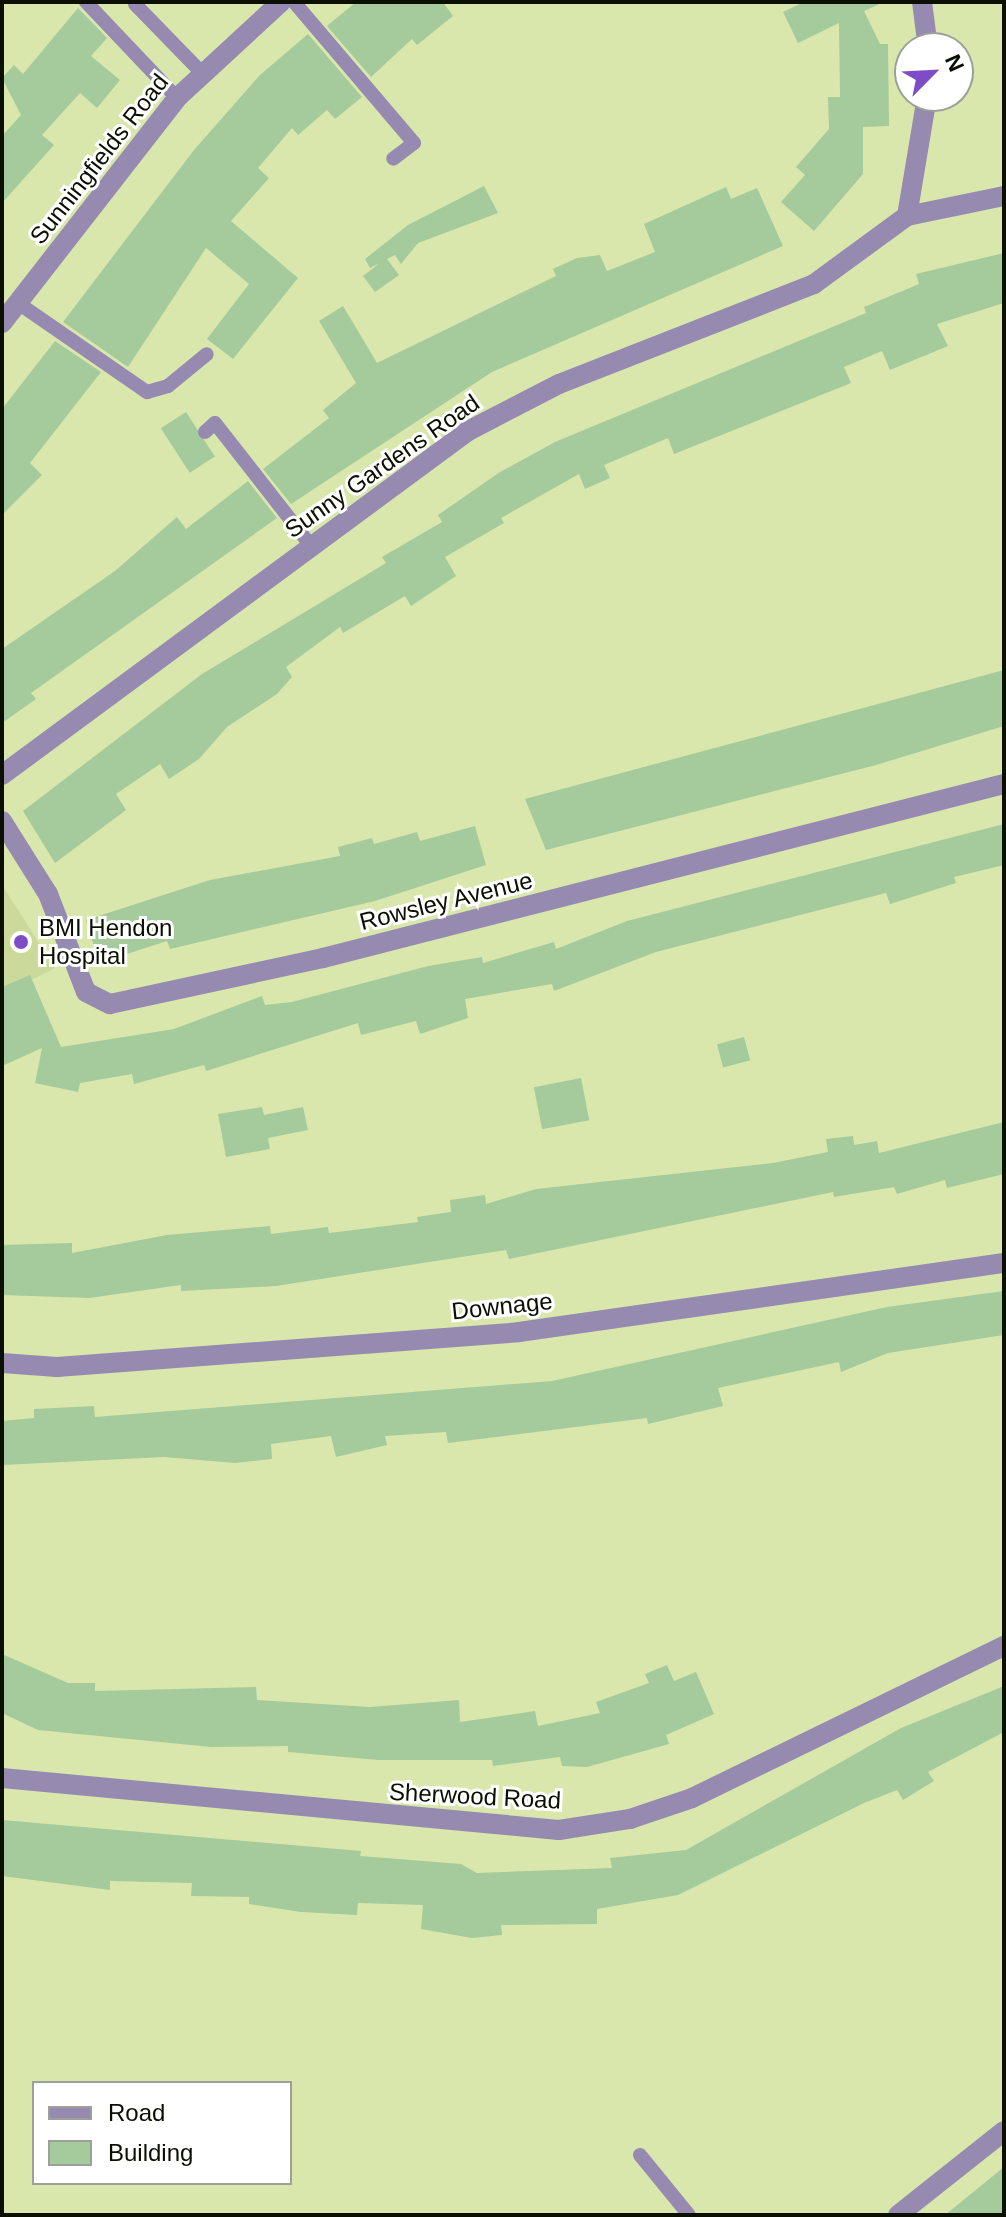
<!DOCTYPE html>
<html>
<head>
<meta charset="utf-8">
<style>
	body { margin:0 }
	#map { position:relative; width:1006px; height:2217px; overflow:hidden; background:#d9e7ad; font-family:Helvetica,sans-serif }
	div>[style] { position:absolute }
	.built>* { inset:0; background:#cbd99a }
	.building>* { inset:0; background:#a5ca9b; transform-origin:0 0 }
	.service>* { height:14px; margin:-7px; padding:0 7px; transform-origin:7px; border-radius:7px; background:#968ab1 }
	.minor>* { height:20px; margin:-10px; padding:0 10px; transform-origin:10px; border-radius:10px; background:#968ab1 }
	.dots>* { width:22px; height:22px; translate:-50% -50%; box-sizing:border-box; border:4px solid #fff; border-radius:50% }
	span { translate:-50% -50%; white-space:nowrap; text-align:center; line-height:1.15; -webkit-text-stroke:6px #fff; paint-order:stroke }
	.street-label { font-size:24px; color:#0b0f00 }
	.poi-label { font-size:24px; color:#0b0f00 }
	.left { translate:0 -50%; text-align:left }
	.frame { position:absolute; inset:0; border:4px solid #0b0f00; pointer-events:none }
	.legend { position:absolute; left:32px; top:2081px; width:260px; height:104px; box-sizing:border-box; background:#fff; border:2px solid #9d9f99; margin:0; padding:10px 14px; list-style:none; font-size:24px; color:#0b0f00 }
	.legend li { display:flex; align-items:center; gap:16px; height:40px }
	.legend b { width:40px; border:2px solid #9d9f99 }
	.north { position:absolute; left:894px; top:32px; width:80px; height:80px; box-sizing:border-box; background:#fff; border:2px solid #9d9f99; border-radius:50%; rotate:66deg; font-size:22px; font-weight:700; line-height:32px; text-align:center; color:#0b0f00 }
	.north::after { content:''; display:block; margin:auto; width:28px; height:36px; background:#7e4dc6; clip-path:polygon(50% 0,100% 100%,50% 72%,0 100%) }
</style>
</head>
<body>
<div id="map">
	<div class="built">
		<i style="clip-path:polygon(2px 885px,55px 968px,2px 995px)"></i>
	</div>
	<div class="building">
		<i style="clip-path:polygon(356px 2px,443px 2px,453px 16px,417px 45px,412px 39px,371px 77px,327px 26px)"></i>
		<i style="clip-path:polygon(804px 2px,884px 2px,864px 11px,880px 44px,888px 44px,889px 126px,863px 127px,863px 174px,814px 231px,781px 202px,805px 175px,796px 167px,829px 129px,828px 97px,840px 97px,839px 23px,798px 43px,783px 12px)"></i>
		<i style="clip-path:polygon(78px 8px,107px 38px,91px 56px,120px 80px,97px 108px,80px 93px,42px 135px,54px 145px,2px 203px,2px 136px,21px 115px,2px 78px,14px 65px,23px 74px)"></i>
		<i style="clip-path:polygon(308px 34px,362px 97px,335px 119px,327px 110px,298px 135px,292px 128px,258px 168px,269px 178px,231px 221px,298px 278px,233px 359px,207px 339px,249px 284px,206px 248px,128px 367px,63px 322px,194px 150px,260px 75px)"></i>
		<i style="clip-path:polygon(484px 186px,498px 213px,418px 243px,401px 264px,395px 255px,387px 259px,399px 275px,375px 292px,363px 276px,380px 263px,370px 268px,365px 259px,408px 225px)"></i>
		<i style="clip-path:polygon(726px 187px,731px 199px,757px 188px,783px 246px,492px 372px,291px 504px,263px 469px,329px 418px,323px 410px,356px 383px,319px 321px,343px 306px,377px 363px,556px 276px,553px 269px,577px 258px,600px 255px,607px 271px,655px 252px,644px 224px)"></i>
		<i style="clip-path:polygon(1004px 253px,1004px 303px,937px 324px,948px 346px,890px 370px,882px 351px,844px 367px,851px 383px,674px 454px,668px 438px,604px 465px,610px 478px,585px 489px,579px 474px,501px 518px,504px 523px,445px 557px,456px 576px,411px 606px,405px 596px,343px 633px,340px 627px,286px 667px,292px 677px,277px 694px,227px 727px,199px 759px,169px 779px,160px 764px,116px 794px,126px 810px,55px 863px,23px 811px,202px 674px,386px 563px,382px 557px,442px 522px,438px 515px,500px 472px,555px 442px,866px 313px,864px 307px,919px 284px,916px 274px)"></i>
		<i style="clip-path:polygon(55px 341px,101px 372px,30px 463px,42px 475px,2px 515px,2px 409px)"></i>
		<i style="left:186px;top:412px;width:53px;height:30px;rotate:57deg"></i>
		<i style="clip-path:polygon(248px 481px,277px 518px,31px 693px,36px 699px,2px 723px,2px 649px,115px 571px,177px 517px,186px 529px)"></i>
		<i style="clip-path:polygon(1004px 670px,1004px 726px,876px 765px,546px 850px,525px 799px)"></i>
		<i style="clip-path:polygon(1004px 824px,1004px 865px,954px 877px,956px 883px,890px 904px,886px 893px,656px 952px,554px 991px,552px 984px,465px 999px,468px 1018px,420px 1034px,416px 1021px,361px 1035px,358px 1023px,206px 1071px,204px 1065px,134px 1084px,132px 1074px,80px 1083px,78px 1092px,35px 1083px,42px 1048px,2px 1066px,2px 987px,30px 975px,61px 1047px,174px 1029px,262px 996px,265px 1005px,292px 1002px,428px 966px,482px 957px,483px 963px,554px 942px,556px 949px,627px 921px)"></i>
		<i style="clip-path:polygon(475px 826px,486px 865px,375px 901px,170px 949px,167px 941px,99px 963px,86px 920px,210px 880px,340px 856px,338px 847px,372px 838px,374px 844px,417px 832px,420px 841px)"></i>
		<i style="left:744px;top:1037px;width:24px;height:28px;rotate:75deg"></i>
		<i style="left:581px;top:1078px;width:43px;height:48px;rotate:79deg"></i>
		<i style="clip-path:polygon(262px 1107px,264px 1115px,303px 1107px,308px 1130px,268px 1138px,270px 1149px,226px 1157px,218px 1114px)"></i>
		<i style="clip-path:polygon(1004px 1122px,1004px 1174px,947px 1188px,945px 1180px,897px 1194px,894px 1187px,834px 1197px,833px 1192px,509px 1259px,506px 1250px,276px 1286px,181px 1291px,181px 1285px,89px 1298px,2px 1295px,2px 1245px,72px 1243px,72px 1253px,167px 1235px,270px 1226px,271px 1234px,328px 1227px,329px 1233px,418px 1222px,417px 1217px,451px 1212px,450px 1200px,485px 1195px,486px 1204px,536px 1189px,773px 1163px,828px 1152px,826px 1139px,853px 1136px,854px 1145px,877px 1141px,879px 1153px)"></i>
		<i style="clip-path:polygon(1004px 1291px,1004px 1335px,888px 1353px,841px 1372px,839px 1362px,718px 1388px,723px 1406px,648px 1424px,647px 1418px,448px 1443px,446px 1432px,385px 1436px,387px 1445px,336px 1457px,331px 1436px,271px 1444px,272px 1459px,235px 1463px,164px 1457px,2px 1465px,2px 1421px,34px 1418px,34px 1409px,94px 1406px,95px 1417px,552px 1381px,887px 1307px)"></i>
		<i style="clip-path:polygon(2px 1654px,68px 1683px,95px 1683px,95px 1691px,256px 1687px,257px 1700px,370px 1707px,459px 1700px,460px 1722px,535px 1711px,538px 1726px,600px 1713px,596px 1702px,649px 1683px,645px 1674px,667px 1665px,674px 1681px,696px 1672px,714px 1714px,666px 1735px,669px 1744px,587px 1767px,562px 1766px,560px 1757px,493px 1766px,492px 1760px,378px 1760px,288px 1752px,288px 1746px,211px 1747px,38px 1730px,2px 1713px)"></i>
		<i style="clip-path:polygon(1004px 1686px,1004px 1732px,928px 1772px,934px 1781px,903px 1800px,897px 1790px,864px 1803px,678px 1895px,597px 1909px,597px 1924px,501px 1925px,502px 1935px,472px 1938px,421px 1929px,423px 1905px,358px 1903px,357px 1915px,301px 1912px,249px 1904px,249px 1897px,191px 1896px,192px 1883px,110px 1881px,110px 1890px,2px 1876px,2px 1820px,361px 1851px,360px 1856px,461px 1864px,477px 1873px,612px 1868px,610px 1858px,686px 1850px,901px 1728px)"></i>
		<i style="clip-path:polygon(1004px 2167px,1004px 2215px,945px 2215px)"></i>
	</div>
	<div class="service">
		<i style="left:86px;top:2px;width:132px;rotate:46.5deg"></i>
		<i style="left:294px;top:2px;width:185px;rotate:49.6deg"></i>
		<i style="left:414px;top:143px;width:26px;rotate:143deg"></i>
		<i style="left:135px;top:4px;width:98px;rotate:45.8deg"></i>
		<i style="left:18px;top:303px;width:157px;rotate:34.6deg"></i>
		<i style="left:147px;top:392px;width:22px;rotate:-16deg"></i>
		<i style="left:168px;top:386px;width:50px;rotate:-39.4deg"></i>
		<i style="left:205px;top:432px;width:13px;rotate:-42deg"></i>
		<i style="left:215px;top:423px;width:157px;rotate:52deg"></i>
		<i style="left:640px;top:2155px;width:77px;rotate:50.8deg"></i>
	</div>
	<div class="minor">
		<i style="left:922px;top:2px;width:46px;rotate:82.6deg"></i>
		<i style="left:907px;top:216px;width:122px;rotate:-80.5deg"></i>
		<i style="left:2px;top:323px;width:285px;rotate:-52.1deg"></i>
		<i style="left:177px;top:98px;width:142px;rotate:-42.7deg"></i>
		<i style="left:2px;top:775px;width:579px;rotate:-36.43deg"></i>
		<i style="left:468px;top:431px;width:102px;rotate:-27.3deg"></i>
		<i style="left:559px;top:384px;width:274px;rotate:-21.4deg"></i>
		<i style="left:814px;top:284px;width:115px;rotate:-36.2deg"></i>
		<i style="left:907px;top:216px;width:99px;rotate:-11.7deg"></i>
		<i style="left:2px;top:821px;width:86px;rotate:57.8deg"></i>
		<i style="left:48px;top:894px;width:105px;rotate:68.8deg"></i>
		<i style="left:86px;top:992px;width:27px;rotate:27deg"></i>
		<i style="left:110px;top:1004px;width:218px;rotate:-12.2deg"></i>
		<i style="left:323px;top:958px;width:703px;rotate:-14.33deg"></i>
		<i style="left:2px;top:1363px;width:55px;rotate:4.2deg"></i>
		<i style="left:57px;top:1367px;width:463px;rotate:-4.3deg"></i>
		<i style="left:519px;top:1332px;width:490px;rotate:-8.1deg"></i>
		<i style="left:2px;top:1778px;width:559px;rotate:5.33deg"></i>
		<i style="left:559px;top:1830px;width:72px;rotate:-8.8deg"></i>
		<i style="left:630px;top:1819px;width:65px;rotate:-18.7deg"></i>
		<i style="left:692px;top:1798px;width:347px;rotate:-26deg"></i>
		<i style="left:898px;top:2215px;width:135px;rotate:-38.4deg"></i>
	</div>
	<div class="dots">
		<i style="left:21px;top:942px;background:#7e4dc6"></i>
	</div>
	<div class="street-label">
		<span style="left:99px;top:159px;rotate:-52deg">Sunningfields Road</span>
		<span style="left:382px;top:466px;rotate:-35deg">Sunny Gardens Road</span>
		<span style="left:446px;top:901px;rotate:-14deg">Rowsley Avenue</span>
		<span style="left:502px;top:1306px;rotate:-6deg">Downage</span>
		<span style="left:475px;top:1796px;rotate:3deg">Sherwood Road</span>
	</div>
	<div class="poi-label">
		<span class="left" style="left:39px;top:942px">BMI Hendon<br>Hospital</span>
	</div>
	<div class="frame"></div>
	<ul class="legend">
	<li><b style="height:10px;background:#968ab1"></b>Road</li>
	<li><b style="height:22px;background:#a5ca9b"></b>Building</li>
	</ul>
	<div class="north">N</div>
</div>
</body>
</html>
